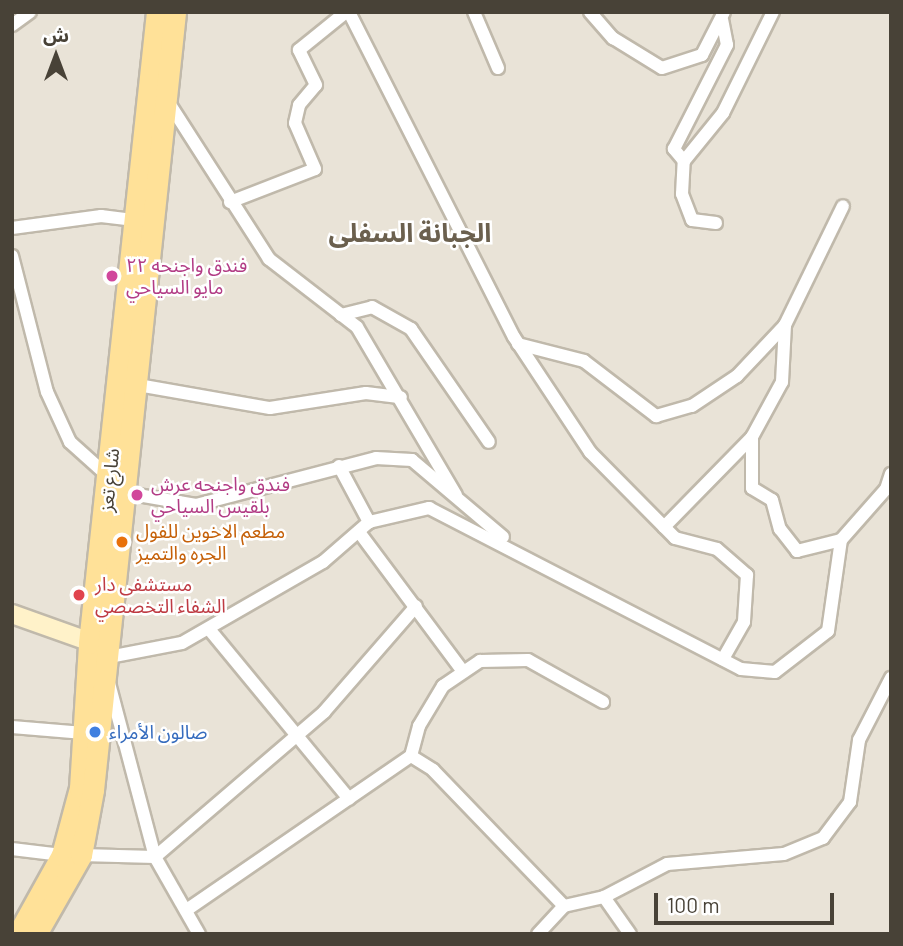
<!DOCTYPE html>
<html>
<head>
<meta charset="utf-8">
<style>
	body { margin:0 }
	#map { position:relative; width:903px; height:946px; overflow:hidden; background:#f5f1e9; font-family:Barlow,"Noto Sans Arabic",sans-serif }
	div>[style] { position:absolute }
	.residential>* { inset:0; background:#e9e3d7; transform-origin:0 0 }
	.roads { filter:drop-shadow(2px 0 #c0b9ab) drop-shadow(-2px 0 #c0b9ab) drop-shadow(0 2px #c0b9ab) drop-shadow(0 -2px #c0b9ab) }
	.street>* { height:12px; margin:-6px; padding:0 6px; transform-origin:6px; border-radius:6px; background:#fff }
	.secondary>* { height:18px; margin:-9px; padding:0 9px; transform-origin:9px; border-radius:9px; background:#fff2c9 }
	.primary>* { height:21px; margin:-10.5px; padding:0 10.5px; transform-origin:10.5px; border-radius:10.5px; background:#ffe198 }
	.dots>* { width:19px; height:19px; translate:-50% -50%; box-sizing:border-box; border:4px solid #fff; border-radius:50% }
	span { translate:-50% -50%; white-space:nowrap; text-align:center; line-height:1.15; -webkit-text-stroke:5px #fff; paint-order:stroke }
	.hotel-label { font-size:19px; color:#b23c85 }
	.left { translate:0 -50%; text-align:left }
	.street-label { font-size:19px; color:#484237 }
	.food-label { font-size:19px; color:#c56008 }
	.health-label { font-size:19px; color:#be3a42 }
	.shop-label { font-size:19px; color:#366cbe }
	.district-label { font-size:26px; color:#6b604e; font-weight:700 }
	.frame { position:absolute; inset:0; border:14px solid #484237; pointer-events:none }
	.north { position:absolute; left:21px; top:21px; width:70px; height:70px; -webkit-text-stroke:5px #fff; paint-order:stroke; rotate:0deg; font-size:19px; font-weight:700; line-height:28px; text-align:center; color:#484237 }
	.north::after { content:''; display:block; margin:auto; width:24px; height:32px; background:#484237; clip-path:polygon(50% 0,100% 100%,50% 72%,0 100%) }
	.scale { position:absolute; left:654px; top:893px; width:180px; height:32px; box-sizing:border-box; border:4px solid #484237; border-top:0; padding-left:9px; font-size:21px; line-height:24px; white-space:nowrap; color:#484237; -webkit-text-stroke:5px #fff; paint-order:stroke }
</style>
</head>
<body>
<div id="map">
	<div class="residential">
		<i style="left:12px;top:12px;width:879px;height:922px"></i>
	</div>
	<div class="roads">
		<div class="street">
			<i style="left:349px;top:12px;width:364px;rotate:63.1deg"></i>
			<i style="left:514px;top:337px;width:138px;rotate:56.5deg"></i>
			<i style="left:590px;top:452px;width:121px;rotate:45.3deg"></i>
			<i style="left:675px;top:538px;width:43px;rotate:14.7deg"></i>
			<i style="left:717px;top:549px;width:40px;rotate:41deg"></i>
			<i style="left:747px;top:575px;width:47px;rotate:93.7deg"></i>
			<i style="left:744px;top:622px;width:43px;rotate:119.6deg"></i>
			<i style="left:474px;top:12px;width:61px;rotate:66.8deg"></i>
			<i style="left:590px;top:12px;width:35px;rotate:49deg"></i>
			<i style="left:613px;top:38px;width:57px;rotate:31.5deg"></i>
			<i style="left:662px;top:68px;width:42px;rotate:-18deg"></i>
			<i style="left:702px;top:55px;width:48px;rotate:-62.9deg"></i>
			<i style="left:12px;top:25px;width:22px;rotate:-36deg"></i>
			<i style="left:167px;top:100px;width:189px;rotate:57.3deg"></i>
			<i style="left:269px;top:259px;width:111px;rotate:37.7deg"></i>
			<i style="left:357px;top:327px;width:195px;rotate:59.5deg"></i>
			<i style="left:684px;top:161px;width:16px;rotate:-130deg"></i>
			<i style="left:674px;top:149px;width:117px;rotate:-63deg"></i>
			<i style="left:727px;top:45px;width:25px;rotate:-101deg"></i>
			<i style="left:230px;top:202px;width:91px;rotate:-21.2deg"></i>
			<i style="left:315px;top:169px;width:50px;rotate:-113.5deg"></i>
			<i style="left:295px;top:123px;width:18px;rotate:-77deg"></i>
			<i style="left:299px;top:105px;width:26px;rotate:-50deg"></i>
			<i style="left:316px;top:85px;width:39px;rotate:-116deg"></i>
			<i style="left:299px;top:50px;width:60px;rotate:-39deg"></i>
			<i style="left:716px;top:223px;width:24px;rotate:-173deg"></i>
			<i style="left:692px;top:220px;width:28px;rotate:-111deg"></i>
			<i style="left:682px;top:194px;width:33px;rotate:-87deg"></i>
			<i style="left:684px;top:161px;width:62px;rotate:-50.9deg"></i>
			<i style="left:723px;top:113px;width:113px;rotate:-63.7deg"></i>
			<i style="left:12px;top:228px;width:90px;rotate:-7.7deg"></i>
			<i style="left:101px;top:216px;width:34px;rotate:7deg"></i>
			<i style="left:12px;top:256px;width:140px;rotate:75.6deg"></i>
			<i style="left:47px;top:392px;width:55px;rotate:65.3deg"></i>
			<i style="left:70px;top:442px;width:52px;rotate:41.9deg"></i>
			<i style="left:341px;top:315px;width:32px;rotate:-14deg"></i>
			<i style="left:372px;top:307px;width:45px;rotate:29.4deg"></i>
			<i style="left:411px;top:329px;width:137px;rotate:55.4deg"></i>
			<i style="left:518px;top:344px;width:68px;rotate:14.4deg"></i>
			<i style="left:584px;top:361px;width:91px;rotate:37.4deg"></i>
			<i style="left:656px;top:416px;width:37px;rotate:-16deg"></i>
			<i style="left:692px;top:406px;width:54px;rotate:-33.7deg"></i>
			<i style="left:737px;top:376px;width:70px;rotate:-46.7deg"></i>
			<i style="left:138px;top:385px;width:134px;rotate:9.9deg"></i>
			<i style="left:270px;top:408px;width:97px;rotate:-8.9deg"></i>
			<i style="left:366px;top:393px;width:35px;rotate:7deg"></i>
			<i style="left:752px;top:437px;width:51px;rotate:90deg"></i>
			<i style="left:752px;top:488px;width:23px;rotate:31deg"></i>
			<i style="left:772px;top:500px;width:30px;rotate:75deg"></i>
			<i style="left:780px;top:529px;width:28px;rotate:52deg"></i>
			<i style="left:797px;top:551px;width:45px;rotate:-14deg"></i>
			<i style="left:841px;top:540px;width:68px;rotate:-48.6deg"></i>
			<i style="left:886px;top:489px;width:16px;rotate:-72deg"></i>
			<i style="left:339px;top:466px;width:64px;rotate:61.8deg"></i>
			<i style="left:126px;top:493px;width:71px;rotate:9.7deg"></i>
			<i style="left:196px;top:505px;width:186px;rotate:-14.6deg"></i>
			<i style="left:376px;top:458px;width:36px;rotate:3deg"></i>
			<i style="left:412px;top:460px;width:119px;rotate:40.2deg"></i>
			<i style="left:664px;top:527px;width:126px;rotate:-45.6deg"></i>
			<i style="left:752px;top:437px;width:63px;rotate:-61.4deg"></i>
			<i style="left:782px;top:382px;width:57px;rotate:-87deg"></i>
			<i style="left:785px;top:325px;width:132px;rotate:-64deg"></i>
			<i style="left:359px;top:532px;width:171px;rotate:53.3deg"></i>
			<i style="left:209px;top:629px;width:220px;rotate:50.5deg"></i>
			<i style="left:109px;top:657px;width:74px;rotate:-10.9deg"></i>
			<i style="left:182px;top:643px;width:163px;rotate:-29.9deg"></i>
			<i style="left:323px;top:562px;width:61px;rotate:-41deg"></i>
			<i style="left:369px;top:522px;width:62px;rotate:-13.1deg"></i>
			<i style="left:429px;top:508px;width:351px;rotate:27.3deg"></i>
			<i style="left:741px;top:669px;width:34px;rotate:5deg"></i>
			<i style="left:775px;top:672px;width:67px;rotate:-37.7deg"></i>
			<i style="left:828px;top:631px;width:92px;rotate:-81.9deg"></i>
			<i style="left:109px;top:683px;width:180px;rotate:75.2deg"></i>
			<i style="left:155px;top:857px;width:89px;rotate:60.3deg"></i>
			<i style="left:12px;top:727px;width:72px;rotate:4.8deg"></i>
			<i style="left:411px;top:756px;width:31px;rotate:-75deg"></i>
			<i style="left:419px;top:726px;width:47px;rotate:-59deg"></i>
			<i style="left:443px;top:686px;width:45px;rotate:-34deg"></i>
			<i style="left:480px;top:661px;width:48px;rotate:-1.2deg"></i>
			<i style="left:528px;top:660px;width:86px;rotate:29.2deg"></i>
			<i style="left:12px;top:849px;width:50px;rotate:6.8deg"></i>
			<i style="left:81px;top:855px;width:74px;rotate:1.5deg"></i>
			<i style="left:155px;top:857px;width:223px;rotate:-40.6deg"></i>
			<i style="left:324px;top:712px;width:140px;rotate:-49deg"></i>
			<i style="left:604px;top:897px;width:45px;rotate:54.9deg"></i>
			<i style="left:188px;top:909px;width:270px;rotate:-34.5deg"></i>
			<i style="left:411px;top:756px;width:26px;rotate:32deg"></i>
			<i style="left:433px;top:770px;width:189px;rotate:46.1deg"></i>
			<i style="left:538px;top:934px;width:38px;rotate:-47deg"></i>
			<i style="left:564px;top:906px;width:41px;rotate:-12.7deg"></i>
			<i style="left:604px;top:897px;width:71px;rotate:-27.6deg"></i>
			<i style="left:667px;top:864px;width:117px;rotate:-4.9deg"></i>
			<i style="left:784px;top:854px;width:42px;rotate:-22.3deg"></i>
			<i style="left:823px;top:838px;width:45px;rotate:-53.1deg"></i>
			<i style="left:850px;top:802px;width:63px;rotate:-81.7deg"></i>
			<i style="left:859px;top:740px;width:70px;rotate:-62.7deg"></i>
		</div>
		<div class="secondary">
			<i style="left:12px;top:614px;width:92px;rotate:19.6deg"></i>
		</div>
		<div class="primary">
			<i style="left:18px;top:934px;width:90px;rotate:-60.9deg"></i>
			<i style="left:62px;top:855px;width:69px;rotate:-75deg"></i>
			<i style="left:80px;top:788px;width:145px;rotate:-86.4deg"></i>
			<i style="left:89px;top:643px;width:635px;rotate:-83.85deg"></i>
			<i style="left:36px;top:934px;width:91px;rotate:-60.3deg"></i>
			<i style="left:81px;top:855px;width:66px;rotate:-79.5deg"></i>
			<i style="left:93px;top:790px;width:782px;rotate:-83.98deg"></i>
		</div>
	</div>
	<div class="dots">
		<i style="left:112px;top:276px;background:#d1479c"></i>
		<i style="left:137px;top:495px;background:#d1479c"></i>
		<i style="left:122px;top:542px;background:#e8710a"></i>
		<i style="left:79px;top:595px;background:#e0444e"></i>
		<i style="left:95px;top:732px;background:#3f7fe0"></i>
	</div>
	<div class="hotel-label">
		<span class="left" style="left:126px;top:276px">فندق واجنحه ٢٢<br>مايو السياحي</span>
		<span class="left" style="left:151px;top:495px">فندق واجنحه عرش<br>بلقيس السياحي</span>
	</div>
	<div class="street-label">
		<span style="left:109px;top:480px;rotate:-84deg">شارع تعز</span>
	</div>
	<div class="food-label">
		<span class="left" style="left:136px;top:542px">مطعم الاخوين للفول<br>الجره والتميز</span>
	</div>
	<div class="health-label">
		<span class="left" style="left:95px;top:595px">مستشفى دار<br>الشفاء التخصصي</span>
	</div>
	<div class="shop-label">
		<span class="left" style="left:109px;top:732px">صالون الأمراء</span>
	</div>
	<div class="district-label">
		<span style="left:410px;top:232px">الجبانة السفلى</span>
	</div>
	<div class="frame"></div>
	<div class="north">ش</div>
	<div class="scale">100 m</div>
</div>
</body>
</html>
